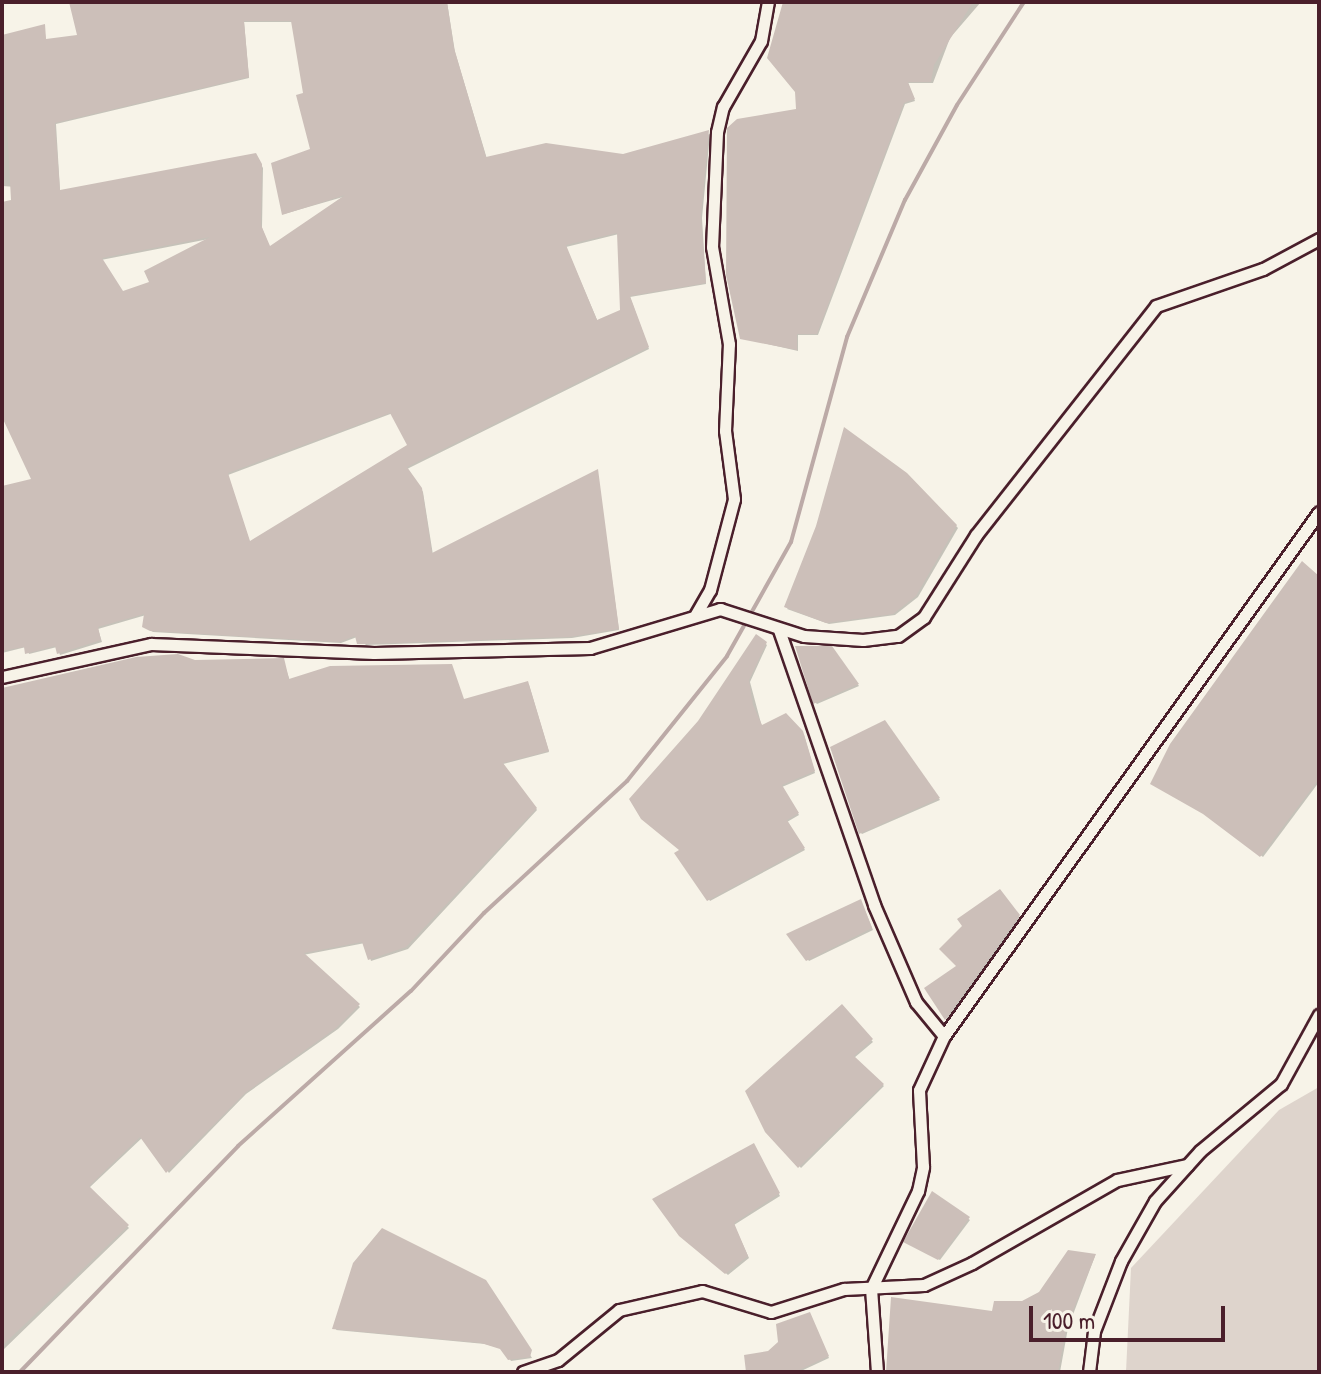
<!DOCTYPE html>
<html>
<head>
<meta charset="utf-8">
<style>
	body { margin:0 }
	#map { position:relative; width:1321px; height:1374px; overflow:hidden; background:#f7f3e8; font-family:"Patrick Hand",sans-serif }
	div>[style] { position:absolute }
	.green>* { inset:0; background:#ded4cc }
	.shadow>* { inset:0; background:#0003 }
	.stream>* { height:4px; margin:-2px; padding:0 2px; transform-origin:2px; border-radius:2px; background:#bcaaa7 }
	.building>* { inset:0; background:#ccbfb9 }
	.roads { filter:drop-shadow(2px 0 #4a1f2b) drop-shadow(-2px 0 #4a1f2b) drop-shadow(0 2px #4a1f2b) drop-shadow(0 -2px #4a1f2b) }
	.street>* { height:11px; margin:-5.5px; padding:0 5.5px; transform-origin:5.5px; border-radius:5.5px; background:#f7f3e8 }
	span { translate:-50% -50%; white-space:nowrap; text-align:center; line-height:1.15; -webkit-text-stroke:8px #f7f3e8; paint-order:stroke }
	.frame { position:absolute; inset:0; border:4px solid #4a1f2b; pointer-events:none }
	.scale { position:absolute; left:1029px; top:1306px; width:196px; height:36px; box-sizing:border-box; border:4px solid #4a1f2b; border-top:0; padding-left:10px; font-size:24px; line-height:28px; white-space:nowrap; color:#4a1f2b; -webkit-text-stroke:6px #f7f3e8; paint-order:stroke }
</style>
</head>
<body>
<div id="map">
	<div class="green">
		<i style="clip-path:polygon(1319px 1087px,1319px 1372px,1126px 1372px,1131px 1268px,1279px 1110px)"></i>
	</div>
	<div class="shadow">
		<i style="clip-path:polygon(evenodd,71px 2px,447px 2px,455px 52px,487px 159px,624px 156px,710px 134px,702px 218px,706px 284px,630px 297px,649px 349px,407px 469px,423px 492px,433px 555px,597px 471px,619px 630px,572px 638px,366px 645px,357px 637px,341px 643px,153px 632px,146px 628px,146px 615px,98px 629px,102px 642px,60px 655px,57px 647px,29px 654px,26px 647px,2px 653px,2px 488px,33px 480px,2px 405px,2px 205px,257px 157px,263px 168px,262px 228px,270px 248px,343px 197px,284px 214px,313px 150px,293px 22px,244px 22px,249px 78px,56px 124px,60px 190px,2px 186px,2px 38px,44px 26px,46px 41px,79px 37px,71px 2px,619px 234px,622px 311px,598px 322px,566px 247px,619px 234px,71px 2px,209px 239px,152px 283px,123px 293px,101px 260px,209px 239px,71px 2px,393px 413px,410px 446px,250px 543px,228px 475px,393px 413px)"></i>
		<i style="clip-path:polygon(785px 2px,981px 2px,950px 38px,933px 83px,908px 83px,915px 101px,905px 104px,818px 335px,798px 335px,798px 351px,742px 338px,728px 275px,729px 129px,798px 111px)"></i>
		<i style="clip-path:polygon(906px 474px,958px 528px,918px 597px,895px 615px,829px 624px,787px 609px)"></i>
		<i style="clip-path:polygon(1319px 579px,1319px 782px,1263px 857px,1207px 815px)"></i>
		<i style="clip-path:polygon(757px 637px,767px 645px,750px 682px,762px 727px,804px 735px,815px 773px,782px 787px,799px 815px,787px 822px,805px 850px,710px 901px,682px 851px,700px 722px)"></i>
		<i style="clip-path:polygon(833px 651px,859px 686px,817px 704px,815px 702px)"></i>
		<i style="clip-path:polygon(283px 660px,290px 681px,464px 701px,529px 685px,549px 752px,503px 764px,537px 810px,408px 949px,371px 961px,365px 943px,303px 955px,360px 1007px,338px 1029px,246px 1094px,169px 1173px,143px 1137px,89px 1188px,129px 1228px,2px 1351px,2px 708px,194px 662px)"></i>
		<i style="clip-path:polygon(884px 722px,940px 800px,862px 834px,861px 833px)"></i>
		<i style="clip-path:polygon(1002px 894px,1021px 919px,948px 1021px,927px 989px,959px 967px)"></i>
		<i style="clip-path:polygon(861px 901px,873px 930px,809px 961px,789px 934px)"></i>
		<i style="clip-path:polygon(842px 1007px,873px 1042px,854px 1058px,884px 1086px,801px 1168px,767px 1130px)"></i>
		<i style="clip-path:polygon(755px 1147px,780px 1196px,734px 1225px,749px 1258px,728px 1275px,681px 1235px)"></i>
		<i style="clip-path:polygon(933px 1194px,970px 1220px,940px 1260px,907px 1243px)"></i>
		<i style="clip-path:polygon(383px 1230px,485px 1282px,532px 1358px,511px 1361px,503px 1349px,485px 1344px,336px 1330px)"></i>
		<i style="clip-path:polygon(1095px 1256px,1068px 1328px,1060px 1372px,889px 1372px,993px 1313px,1023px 1303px)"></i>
		<i style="clip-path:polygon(811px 1316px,829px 1358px,799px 1372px,748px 1372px)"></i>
	</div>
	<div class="stream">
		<i style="left:20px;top:1372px;width:314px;rotate:-46deg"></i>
		<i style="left:238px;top:1146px;width:232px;rotate:-41.9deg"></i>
		<i style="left:411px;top:991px;width:107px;rotate:-46.9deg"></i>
		<i style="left:484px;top:913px;width:195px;rotate:-42.7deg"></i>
		<i style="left:627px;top:781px;width:160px;rotate:-51.3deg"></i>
		<i style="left:727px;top:656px;width:131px;rotate:-60.7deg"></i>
		<i style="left:791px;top:542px;width:213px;rotate:-74.7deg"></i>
		<i style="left:847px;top:337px;width:149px;rotate:-67.1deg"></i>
		<i style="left:905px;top:200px;width:108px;rotate:-61.3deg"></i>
		<i style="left:957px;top:105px;width:123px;rotate:-57deg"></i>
	</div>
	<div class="building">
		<i style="clip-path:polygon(evenodd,69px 2px,447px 2px,454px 48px,486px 157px,546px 143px,623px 154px,709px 130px,701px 215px,706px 283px,630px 296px,649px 347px,407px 467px,422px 488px,432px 553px,598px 469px,619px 629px,569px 637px,364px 644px,357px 644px,355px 636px,339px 642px,150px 631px,142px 627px,144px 614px,98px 627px,101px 640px,57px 654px,55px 646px,25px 654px,24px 647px,2px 651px,2px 486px,31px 479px,2px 417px,2px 202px,11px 200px,2px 35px,45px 24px,46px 39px,77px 35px,69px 2px,244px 21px,291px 21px,303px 93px,296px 95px,310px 149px,271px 163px,282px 215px,345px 195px,270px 246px,261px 225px,262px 164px,256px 153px,60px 190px,55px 123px,249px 77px,244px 21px,69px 2px,617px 233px,620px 310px,597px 320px,566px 245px,617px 233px,69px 2px,210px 237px,144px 271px,149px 282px,123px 291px,102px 258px,210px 237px,69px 2px,390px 413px,407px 445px,250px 541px,228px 473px,390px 413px)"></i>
		<i style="clip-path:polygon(783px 2px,973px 2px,934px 65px,931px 82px,908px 82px,915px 99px,904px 103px,817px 334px,797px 334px,797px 350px,740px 339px,726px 275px,727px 128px,737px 119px,796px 109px,795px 92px,767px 58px)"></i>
		<i style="clip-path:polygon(844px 427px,907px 473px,957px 525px,916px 596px,893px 614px,826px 623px,784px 607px,816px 526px)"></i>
		<i style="clip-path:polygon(1302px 561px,1319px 576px,1319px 779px,1260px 857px,1203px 814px,1150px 784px,1170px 744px)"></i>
		<i style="clip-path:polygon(756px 634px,767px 642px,749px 680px,753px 705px,762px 725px,786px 713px,803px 731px,815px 771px,782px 785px,799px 813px,787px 820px,805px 848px,707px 901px,674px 853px,679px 850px,641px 819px,629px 799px,698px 721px)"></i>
		<i style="clip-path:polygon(795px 646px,832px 646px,859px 684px,813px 704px)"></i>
		<i style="clip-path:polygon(178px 654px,195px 660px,284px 658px,289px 679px,330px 666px,452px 664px,464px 699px,528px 681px,549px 751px,503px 763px,537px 808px,406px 947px,368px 960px,362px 942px,304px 953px,360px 1004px,336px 1028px,245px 1093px,166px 1173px,140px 1137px,89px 1186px,129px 1225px,2px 1346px,2px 688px,136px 657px)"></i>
		<i style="clip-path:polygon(885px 720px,940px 798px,859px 834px,830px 747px)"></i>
		<i style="clip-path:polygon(1000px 889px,1020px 915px,945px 1020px,924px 988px,956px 966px,939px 949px,962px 926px,957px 919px)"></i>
		<i style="clip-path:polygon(861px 899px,872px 928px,806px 961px,786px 934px)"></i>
		<i style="clip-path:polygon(842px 1004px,873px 1039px,854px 1056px,884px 1084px,798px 1168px,765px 1132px,745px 1091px)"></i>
		<i style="clip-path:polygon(754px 1143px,780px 1193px,734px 1223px,748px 1256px,725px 1274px,679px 1236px,652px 1199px)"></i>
		<i style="clip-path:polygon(932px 1191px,970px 1217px,938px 1260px,903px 1242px)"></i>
		<i style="clip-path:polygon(382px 1228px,486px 1280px,532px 1350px,530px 1357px,508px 1360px,500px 1349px,481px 1343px,332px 1329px,353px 1263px)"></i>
		<i style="clip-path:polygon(1068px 1250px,1096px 1254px,1067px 1325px,1058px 1372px,886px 1372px,891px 1297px,992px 1311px,994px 1301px,1022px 1301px,1039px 1292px)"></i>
		<i style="clip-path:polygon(810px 1312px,829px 1356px,795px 1372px,746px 1372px,744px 1355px,768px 1351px,778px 1342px,776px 1324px)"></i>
	</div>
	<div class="roads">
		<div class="street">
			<i style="left:696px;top:614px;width:28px;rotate:-60deg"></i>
			<i style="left:710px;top:590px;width:94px;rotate:-75.2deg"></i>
			<i style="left:734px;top:499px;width:69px;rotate:-97.5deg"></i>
			<i style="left:725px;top:431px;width:87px;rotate:-87.4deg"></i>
			<i style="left:729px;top:344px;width:98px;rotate:-99.9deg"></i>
			<i style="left:712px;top:247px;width:115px;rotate:-87.5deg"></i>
			<i style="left:717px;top:132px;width:26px;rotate:-77deg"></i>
			<i style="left:723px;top:107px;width:76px;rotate:-60.1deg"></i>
			<i style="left:761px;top:41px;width:40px;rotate:-80deg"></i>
			<i style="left:779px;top:630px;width:291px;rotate:70.9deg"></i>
			<i style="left:874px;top:905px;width:106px;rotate:66.6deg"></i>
			<i style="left:916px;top:1002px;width:44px;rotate:50.5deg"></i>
			<i style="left:2px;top:677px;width:153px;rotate:-12.5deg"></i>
			<i style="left:151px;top:644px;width:223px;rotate:2.3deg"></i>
			<i style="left:374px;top:653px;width:216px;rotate:-1.3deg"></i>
			<i style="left:590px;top:648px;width:136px;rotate:-16.7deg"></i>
			<i style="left:720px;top:609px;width:88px;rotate:17.8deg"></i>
			<i style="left:804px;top:636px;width:59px;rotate:3.9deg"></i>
			<i style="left:863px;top:640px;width:35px;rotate:-7deg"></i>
			<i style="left:898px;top:636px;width:32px;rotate:-36deg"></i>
			<i style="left:924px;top:617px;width:97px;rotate:-57.6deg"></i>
			<i style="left:976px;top:535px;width:291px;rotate:-51.8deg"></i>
			<i style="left:1156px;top:306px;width:113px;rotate:-19.1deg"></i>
			<i style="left:1263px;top:269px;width:64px;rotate:-28.2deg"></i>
			<i style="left:523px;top:1372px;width:37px;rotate:-19deg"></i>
			<i style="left:558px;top:1360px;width:79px;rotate:-39.3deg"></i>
			<i style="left:619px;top:1310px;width:85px;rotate:-12.9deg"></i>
			<i style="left:702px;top:1291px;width:72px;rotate:16.9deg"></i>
			<i style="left:771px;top:1312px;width:77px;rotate:-17.5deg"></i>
			<i style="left:844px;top:1289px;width:80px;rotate:-2.9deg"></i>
			<i style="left:924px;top:1285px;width:53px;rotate:-24.6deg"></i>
			<i style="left:972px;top:1263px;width:167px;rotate:-29.8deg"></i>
			<i style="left:1117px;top:1180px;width:72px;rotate:-12.1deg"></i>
			<i style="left:877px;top:1372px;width:83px;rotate:-94.1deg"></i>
			<i style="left:871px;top:1289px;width:109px;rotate:-64.4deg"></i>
			<i style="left:918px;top:1191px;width:25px;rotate:-78deg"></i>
			<i style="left:923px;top:1167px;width:77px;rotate:-93deg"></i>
			<i style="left:919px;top:1090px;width:60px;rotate:-65.2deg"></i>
			<i style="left:944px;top:1036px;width:644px;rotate:-54.41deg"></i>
			<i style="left:1089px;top:1372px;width:41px;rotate:-83deg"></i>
			<i style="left:1094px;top:1331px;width:75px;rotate:-68.9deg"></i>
			<i style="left:1121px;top:1261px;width:69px;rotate:-60.5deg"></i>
			<i style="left:1155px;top:1201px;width:67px;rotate:-48deg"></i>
			<i style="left:1200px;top:1151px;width:105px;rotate:-39.6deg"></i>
			<i style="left:1281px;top:1084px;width:79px;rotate:-61.2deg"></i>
		</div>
	</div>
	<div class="frame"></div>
	<div class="scale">100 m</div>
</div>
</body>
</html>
